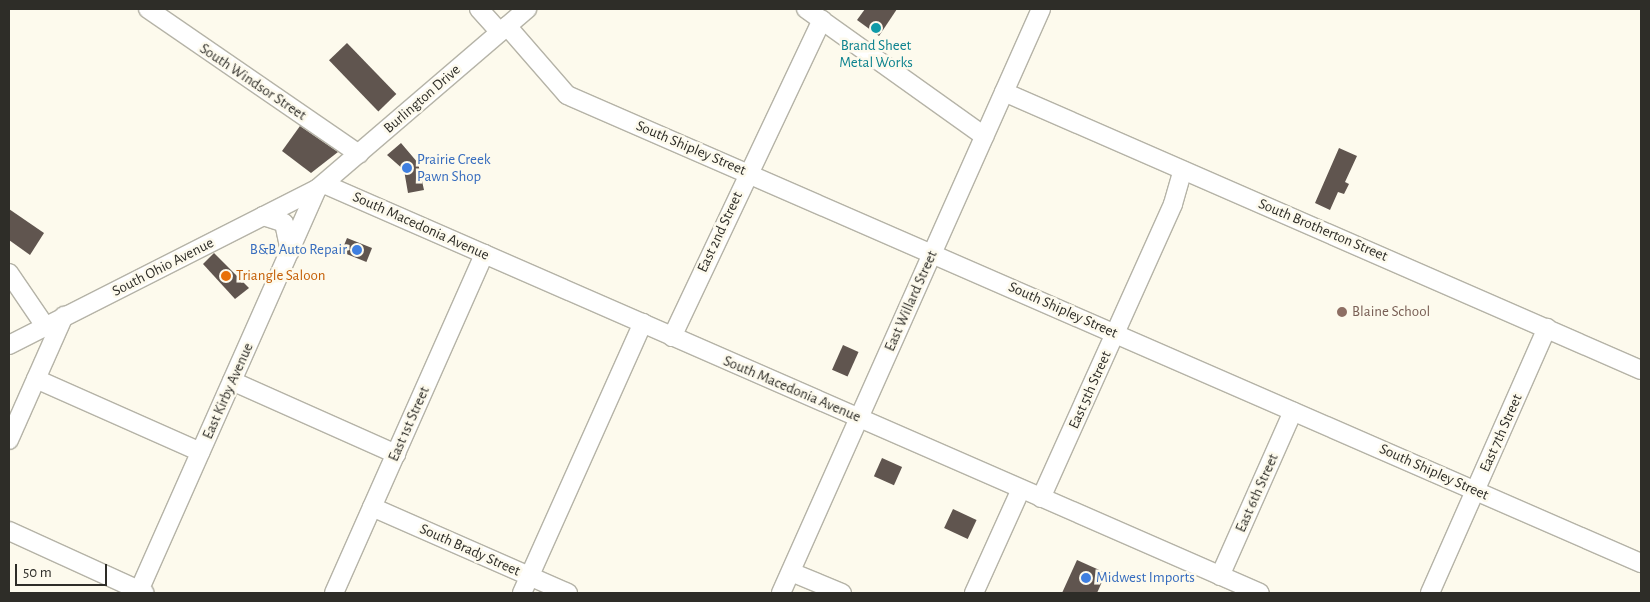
<!DOCTYPE html>
<html>
<head>
<meta charset="utf-8">
<style>
	body { margin:0 }
	#map { position:relative; width:1650px; height:602px; overflow:hidden; background:#fdfaed; font-family:"Alegreya Sans",sans-serif }
	div>[style] { position:absolute }
	.building>* { inset:0; background:#60554f; transform-origin:0 0 }
	.roads { filter:drop-shadow(1px 0 #b5b3a7) drop-shadow(-1px 0 #b5b3a7) drop-shadow(0 1px #b5b3a7) drop-shadow(0 -1px #b5b3a7) }
	.minor>* { height:18px; margin:-9px; padding:0 9px; transform-origin:9px; border-radius:9px; background:#fff }
	.dots>* { width:14px; height:14px; translate:-50% -50%; box-sizing:border-box; border:2px solid #fdfaed; border-radius:50% }
	span { translate:-50% -50%; white-space:nowrap; text-align:center; line-height:1.15; -webkit-text-stroke:5px #fdfaed; paint-order:stroke }
	.culture-label { font-size:15px; color:#0d838f }
	.street-label { font-size:15px; color:#2e2d28 }
	.shop-label { font-size:15px; color:#366cbe }
	.left { translate:0 -50%; text-align:left }
	.right { translate:-100% -50%; text-align:right }
	.food-label { font-size:15px; color:#c56008 }
	.education-label { font-size:15px; color:#785e54 }
	.frame { position:absolute; inset:0; border:10px solid #2e2d28; pointer-events:none }
	.scale { position:absolute; left:15px; top:564px; width:92px; height:22px; box-sizing:border-box; border:2px solid #2e2d28; border-top:0; padding-left:6px; font-size:15px; line-height:18px; white-space:nowrap; color:#2e2d28; -webkit-text-stroke:4px #fdfaed; paint-order:stroke }
</style>
</head>
<body>
<div id="map">
	<div class="building">
		<i style="clip-path:polygon(865px 9px,897px 9px,879px 36px,857px 20px)"></i>
		<i style="left:347px;top:43px;width:71px;height:25px;rotate:46deg"></i>
		<i style="clip-path:polygon(300px 126px,338px 152px,311px 173px,282px 151px)"></i>
		<i style="clip-path:polygon(401px 143px,418px 163px,424px 190px,408px 193px,404px 170px,387px 155px)"></i>
		<i style="clip-path:polygon(1339px 148px,1357px 156px,1345px 182px,1349px 184px,1344px 194px,1338px 192px,1330px 210px,1315px 203px)"></i>
		<i style="clip-path:polygon(9px 209px,44px 233px,30px 255px,9px 240px)"></i>
		<i style="left:347px;top:238px;width:27px;height:15px;rotate:22deg"></i>
		<i style="clip-path:polygon(214px 253px,249px 288px,235px 299px,203px 264px)"></i>
		<i style="left:843px;top:345px;width:17px;height:27px;rotate:24deg"></i>
		<i style="left:882px;top:458px;width:22px;height:20px;rotate:24deg"></i>
		<i style="left:953px;top:509px;width:26px;height:21px;rotate:25deg"></i>
		<i style="clip-path:polygon(1077px 560px,1106px 573px,1097px 593px,1062px 593px)"></i>
	</div>
	<div class="roads">
		<div class="minor">
			<i style="left:148px;top:9px;width:256px;rotate:34.5deg"></i>
			<i style="left:479px;top:9px;width:31px;rotate:48deg"></i>
			<i style="left:806px;top:9px;width:219px;rotate:35.5deg"></i>
			<i style="left:507px;top:26px;width:91px;rotate:49deg"></i>
			<i style="left:567px;top:95px;width:1172px;rotate:23.55deg"></i>
			<i style="left:1004px;top:92px;width:695px;rotate:23.58deg"></i>
			<i style="left:324px;top:184px;width:1021px;rotate:23.6deg"></i>
			<i style="left:263px;top:216px;width:22px;rotate:18deg"></i>
			<i style="left:284px;top:223px;width:29px;rotate:78deg"></i>
			<i style="left:9px;top:273px;width:64px;rotate:55.8deg"></i>
			<i style="left:672px;top:337px;width:351px;rotate:-64.7deg"></i>
			<i style="left:9px;top:345px;width:345px;rotate:-26.9deg"></i>
			<i style="left:317px;top:189px;width:277px;rotate:-40.6deg"></i>
			<i style="left:36px;top:379px;width:180px;rotate:23.9deg"></i>
			<i style="left:232px;top:381px;width:180px;rotate:24deg"></i>
			<i style="left:9px;top:440px;width:136px;rotate:-66.1deg"></i>
			<i style="left:1041px;top:498px;width:322px;rotate:-65.8deg"></i>
			<i style="left:1173px;top:204px;width:35px;rotate:-74deg"></i>
			<i style="left:372px;top:507px;width:214px;rotate:23.7deg"></i>
			<i style="left:9px;top:531px;width:149px;rotate:24.5deg"></i>
			<i style="left:791px;top:572px;width:55px;rotate:22.4deg"></i>
			<i style="left:1220px;top:576px;width:180px;rotate:-66.1deg"></i>
			<i style="left:138px;top:593px;width:442px;rotate:-66.1deg"></i>
			<i style="left:334px;top:593px;width:371px;rotate:-66.1deg"></i>
			<i style="left:522px;top:593px;width:296px;rotate:-65.9deg"></i>
			<i style="left:781px;top:593px;width:639px;rotate:-66deg"></i>
			<i style="left:974px;top:593px;width:114px;rotate:-65.7deg"></i>
			<i style="left:1430px;top:593px;width:290px;rotate:-66.2deg"></i>
		</div>
	</div>
	<div class="dots">
		<i style="left:876px;top:28px;background:#0f9aa8"></i>
		<i style="left:407px;top:168px;background:#3f7fe0"></i>
		<i style="left:357px;top:250px;background:#3f7fe0"></i>
		<i style="left:226px;top:276px;background:#e8710a"></i>
		<i style="left:1342px;top:312px;background:#8d6e63"></i>
		<i style="left:1086px;top:578px;background:#3f7fe0"></i>
	</div>
	<div class="culture-label">
		<span style="left:876px;top:54px">Brand Sheet<br>Metal Works</span>
	</div>
	<div class="street-label">
		<span style="left:253px;top:82px;rotate:34deg">South Windsor Street</span>
		<span style="left:422px;top:99px;rotate:-41deg">Burlington Drive</span>
		<span style="left:691px;top:148px;rotate:23deg">South Shipley Street</span>
		<span style="left:421px;top:226px;rotate:24deg">South Macedonia Avenue</span>
		<span style="left:1323px;top:230px;rotate:23deg">South Brotherton Street</span>
		<span style="left:720px;top:232px;rotate:-65deg">East 2nd Street</span>
		<span style="left:163px;top:267px;rotate:-27deg">South Ohio Avenue</span>
		<span style="left:911px;top:301px;rotate:-66deg">East Willard Street</span>
		<span style="left:1063px;top:310px;rotate:24deg">South Shipley Street</span>
		<span style="left:792px;top:389px;rotate:23deg">South Macedonia Avenue</span>
		<span style="left:1090px;top:390px;rotate:-66deg">East 5th Street</span>
		<span style="left:228px;top:391px;rotate:-66deg">East Kirby Avenue</span>
		<span style="left:409px;top:424px;rotate:-66deg">East 1st Street</span>
		<span style="left:1501px;top:433px;rotate:-66deg">East 7th Street</span>
		<span style="left:1434px;top:472px;rotate:24deg">South Shipley Street</span>
		<span style="left:1257px;top:493px;rotate:-66deg">East 6th Street</span>
		<span style="left:470px;top:550px;rotate:24deg">South Brady Street</span>
	</div>
	<div class="shop-label">
		<span class="left" style="left:417px;top:168px">Prairie Creek<br>Pawn Shop</span>
		<span class="right" style="left:347px;top:250px">B&amp;B Auto Repair</span>
		<span class="left" style="left:1096px;top:578px">Midwest Imports</span>
	</div>
	<div class="food-label">
		<span class="left" style="left:236px;top:276px">Triangle Saloon</span>
	</div>
	<div class="education-label">
		<span class="left" style="left:1352px;top:312px">Blaine School</span>
	</div>
	<div class="frame"></div>
	<div class="scale">50 m</div>
</div>
</body>
</html>
